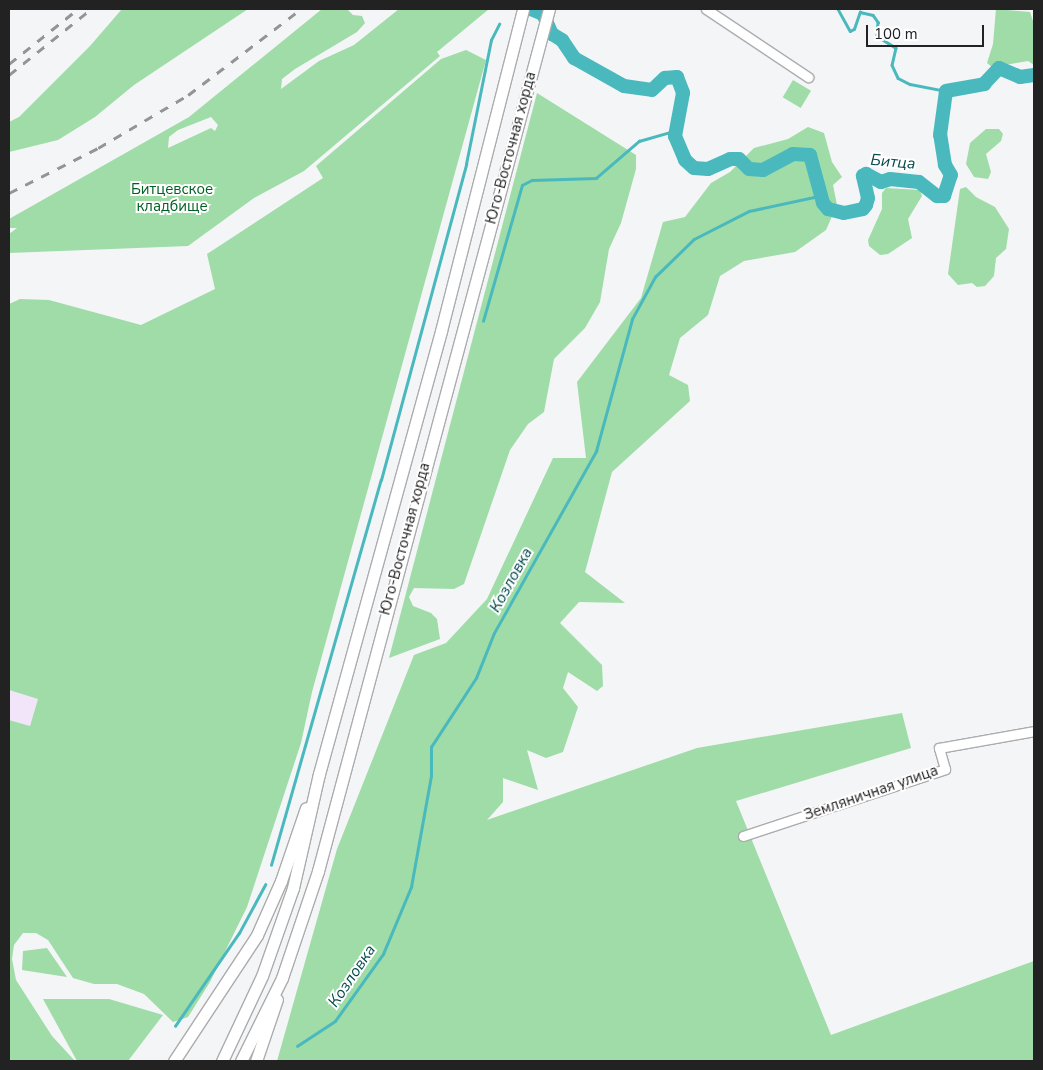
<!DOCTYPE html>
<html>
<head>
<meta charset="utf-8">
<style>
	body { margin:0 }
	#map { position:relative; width:1043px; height:1070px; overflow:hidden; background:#f3f5f7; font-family:"Nunito Sans",sans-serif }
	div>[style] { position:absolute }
	.industrial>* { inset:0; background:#f2e5fa }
	.green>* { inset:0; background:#9fdca7; transform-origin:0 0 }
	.stream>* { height:2.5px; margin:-1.25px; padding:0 1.25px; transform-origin:1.25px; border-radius:1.25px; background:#4ab9be }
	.river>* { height:14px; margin:-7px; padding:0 7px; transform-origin:7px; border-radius:7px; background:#4ab9be }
	.roads { filter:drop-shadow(1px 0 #abacae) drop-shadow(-1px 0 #abacae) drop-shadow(0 1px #abacae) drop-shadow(0 -1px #abacae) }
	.minor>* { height:9px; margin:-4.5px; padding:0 4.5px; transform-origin:4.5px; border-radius:4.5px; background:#fff }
	.major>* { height:11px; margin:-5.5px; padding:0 5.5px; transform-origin:5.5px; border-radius:5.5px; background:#fff }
	.rail>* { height:2.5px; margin-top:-1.25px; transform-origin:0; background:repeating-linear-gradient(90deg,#939495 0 9px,transparent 0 18px) }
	span { translate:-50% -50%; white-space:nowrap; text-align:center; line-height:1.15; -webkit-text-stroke:4px #fff; paint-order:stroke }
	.street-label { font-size:15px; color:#222223 }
	.park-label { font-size:15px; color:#006023 }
	.water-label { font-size:16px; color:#034a4d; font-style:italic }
	.frame { position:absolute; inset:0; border:10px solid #222223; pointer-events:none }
	.scale { position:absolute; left:866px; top:25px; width:118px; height:22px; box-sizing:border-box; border:2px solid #222223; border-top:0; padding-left:6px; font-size:15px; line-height:18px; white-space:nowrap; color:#222223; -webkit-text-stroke:4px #fff; paint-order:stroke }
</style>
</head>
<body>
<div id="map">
	<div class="industrial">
		<i style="clip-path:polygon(9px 690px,38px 699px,30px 726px,9px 720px)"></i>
	</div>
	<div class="green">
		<i style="clip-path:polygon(122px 9px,248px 9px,134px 85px,95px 117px,58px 140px,9px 152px,9px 122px,19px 117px,90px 46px)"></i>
		<i style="clip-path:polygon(evenodd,322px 9px,347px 9px,353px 15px,362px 16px,365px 23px,357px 32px,295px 69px,282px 79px,281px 89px,319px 61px,354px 45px,399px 9px,489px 9px,437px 52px,440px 56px,304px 171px,254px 198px,188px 246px,9px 253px,9px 234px,17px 228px,9px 228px,9px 219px,189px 117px,322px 9px,211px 117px,218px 125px,215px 131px,211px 128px,168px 148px,169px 137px,178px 130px,211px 117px)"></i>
		<i style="clip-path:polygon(996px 9px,1030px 12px,1034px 24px,1034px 65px,1028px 61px,992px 67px,987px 63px,993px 44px)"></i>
		<i style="clip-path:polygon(466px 50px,486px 60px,312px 692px,301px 743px,247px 907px,210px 982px,188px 1017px,173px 1022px,144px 994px,117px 984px,94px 984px,73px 978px,48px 940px,36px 933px,23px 933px,14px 945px,12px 959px,16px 980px,52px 1036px,75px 1061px,9px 1061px,9px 720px,30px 726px,38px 699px,9px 690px,9px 304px,20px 299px,49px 300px,141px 325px,215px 289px,207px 254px,323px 178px,316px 166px,441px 59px)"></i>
		<i style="left:793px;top:80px;width:21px;height:20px;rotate:31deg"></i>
		<i style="clip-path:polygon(537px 93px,636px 155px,636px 169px,621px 223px,609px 249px,600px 302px,585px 328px,554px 359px,544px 412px,528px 424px,510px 450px,464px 584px,454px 589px,414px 588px,409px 597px,413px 606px,431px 613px,437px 619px,440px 639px,389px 658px)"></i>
		<i style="clip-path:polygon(808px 127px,824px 133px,832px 162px,842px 177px,833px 185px,837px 205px,826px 230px,795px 252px,744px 261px,720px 276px,708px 315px,680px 338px,669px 375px,688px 385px,690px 401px,612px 472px,585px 572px,625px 603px,579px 602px,560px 623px,602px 665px,603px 686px,597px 691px,568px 672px,563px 688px,578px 707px,563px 752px,546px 758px,527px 750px,538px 790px,503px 778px,503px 802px,487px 820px,697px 748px,902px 713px,911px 748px,736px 801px,831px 1035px,1034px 961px,1034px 1061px,277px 1061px,337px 849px,414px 655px,446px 643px,487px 599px,553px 458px,586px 458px,577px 382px,641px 298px,663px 222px,685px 217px,711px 183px,730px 172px,754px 148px,788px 139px)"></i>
		<i style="clip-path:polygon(986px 129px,999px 129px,1003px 134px,1001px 141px,986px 154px,991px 172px,988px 179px,974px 177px,966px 164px,970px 143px)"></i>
		<i style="clip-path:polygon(966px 187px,976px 197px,995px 207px,1009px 229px,1006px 249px,996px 258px,994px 276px,985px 286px,977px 287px,972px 283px,958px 285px,948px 274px,960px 189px)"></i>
		<i style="clip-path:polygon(886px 188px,920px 190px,922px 196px,908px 219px,912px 238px,888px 254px,880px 255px,869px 246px,868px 240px,882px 209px,882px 193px)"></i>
		<i style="clip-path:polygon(47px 948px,67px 977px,22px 970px,23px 951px)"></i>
		<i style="clip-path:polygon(43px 999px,109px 999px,163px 1015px,128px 1061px,77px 1061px)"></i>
	</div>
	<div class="stream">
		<i style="left:838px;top:9px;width:25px;rotate:61deg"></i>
		<i style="left:850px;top:31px;width:4px;rotate:-27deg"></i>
		<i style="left:854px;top:29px;width:18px;rotate:-71deg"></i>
		<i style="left:860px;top:12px;width:13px;rotate:13deg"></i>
		<i style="left:873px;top:15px;width:9px;rotate:54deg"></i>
		<i style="left:878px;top:22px;width:14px;rotate:94deg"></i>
		<i style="left:877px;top:36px;width:22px;rotate:32deg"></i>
		<i style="left:896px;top:48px;width:17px;rotate:103deg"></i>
		<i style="left:892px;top:65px;width:14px;rotate:65deg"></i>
		<i style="left:898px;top:78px;width:13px;rotate:27deg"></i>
		<i style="left:910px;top:84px;width:37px;rotate:11deg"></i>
		<i style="left:483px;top:321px;width:141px;rotate:-74deg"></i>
		<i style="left:522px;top:185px;width:11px;rotate:-27deg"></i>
		<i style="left:532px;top:180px;width:64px;rotate:-1.8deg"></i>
		<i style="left:596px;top:178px;width:57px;rotate:-40.7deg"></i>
		<i style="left:639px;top:141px;width:37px;rotate:-16deg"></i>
		<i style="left:271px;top:865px;width:400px;rotate:-74.1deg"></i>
		<i style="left:381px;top:480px;width:327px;rotate:-74.9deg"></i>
		<i style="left:466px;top:164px;width:126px;rotate:-78.6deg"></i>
		<i style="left:491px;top:40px;width:18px;rotate:-63deg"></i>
		<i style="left:175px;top:1026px;width:113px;rotate:-55.5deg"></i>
		<i style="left:239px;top:933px;width:55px;rotate:-61.6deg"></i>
		<i style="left:297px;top:1046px;width:45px;rotate:-33.3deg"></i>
		<i style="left:335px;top:1021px;width:82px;rotate:-54.4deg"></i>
		<i style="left:383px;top:954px;width:73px;rotate:-67.3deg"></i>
		<i style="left:411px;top:887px;width:113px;rotate:-79.8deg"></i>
		<i style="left:431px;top:776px;width:29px;rotate:-90deg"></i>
		<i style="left:431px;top:747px;width:82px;rotate:-56.9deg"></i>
		<i style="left:476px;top:678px;width:48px;rotate:-68.2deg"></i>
		<i style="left:494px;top:633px;width:209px;rotate:-60.7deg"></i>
		<i style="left:596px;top:451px;width:137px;rotate:-74.7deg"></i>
		<i style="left:632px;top:319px;width:48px;rotate:-61.3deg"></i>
		<i style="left:655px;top:277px;width:54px;rotate:-44.3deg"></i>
		<i style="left:694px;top:239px;width:62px;rotate:-27deg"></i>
		<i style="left:749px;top:211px;width:72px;rotate:-12.1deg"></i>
	</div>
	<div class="river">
		<i style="left:531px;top:9px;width:13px;rotate:23deg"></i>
		<i style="left:543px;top:14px;width:22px;rotate:66deg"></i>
		<i style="left:552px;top:34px;width:12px;rotate:31deg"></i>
		<i style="left:562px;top:40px;width:22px;rotate:56deg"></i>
		<i style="left:574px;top:58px;width:57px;rotate:29.2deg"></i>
		<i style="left:624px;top:86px;width:28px;rotate:8deg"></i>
		<i style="left:652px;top:90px;width:18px;rotate:-43deg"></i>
		<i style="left:665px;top:78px;width:12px;rotate:-5deg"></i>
		<i style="left:677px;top:77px;width:17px;rotate:69deg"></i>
		<i style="left:683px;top:93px;width:44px;rotate:100.5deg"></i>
		<i style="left:675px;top:136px;width:26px;rotate:67deg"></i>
		<i style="left:685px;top:160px;width:12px;rotate:42deg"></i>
		<i style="left:694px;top:168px;width:14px;rotate:4deg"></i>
		<i style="left:708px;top:169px;width:24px;rotate:-24deg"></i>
		<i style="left:730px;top:159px;width:9px"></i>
		<i style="left:739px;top:159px;width:14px;rotate:45deg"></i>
		<i style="left:749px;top:169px;width:14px;rotate:4deg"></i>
		<i style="left:763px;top:170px;width:34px;rotate:-28deg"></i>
		<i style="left:793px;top:154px;width:17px;rotate:3deg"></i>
		<i style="left:810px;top:155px;width:50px;rotate:74.8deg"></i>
		<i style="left:823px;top:203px;width:8px;rotate:50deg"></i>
		<i style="left:828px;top:209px;width:16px;rotate:14deg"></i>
		<i style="left:844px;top:213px;width:19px;rotate:-12deg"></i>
		<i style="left:863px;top:209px;width:5px;rotate:-53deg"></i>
		<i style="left:866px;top:205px;width:7px;rotate:-74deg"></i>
		<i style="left:868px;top:198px;width:23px;rotate:-103deg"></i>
		<i style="left:863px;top:176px;width:4px;rotate:-34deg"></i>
		<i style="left:866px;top:174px;width:17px;rotate:28deg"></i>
		<i style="left:881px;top:182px;width:9px;rotate:-18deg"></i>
		<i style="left:890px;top:179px;width:29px;rotate:6deg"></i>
		<i style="left:919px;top:182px;width:23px;rotate:38deg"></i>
		<i style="left:937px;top:196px;width:7px"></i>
		<i style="left:944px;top:196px;width:22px;rotate:-72deg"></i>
		<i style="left:951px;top:175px;width:12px;rotate:-121deg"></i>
		<i style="left:945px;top:165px;width:30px;rotate:-99deg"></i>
		<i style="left:940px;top:135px;width:44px;rotate:-82.2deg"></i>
		<i style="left:946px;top:91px;width:39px;rotate:-10deg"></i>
		<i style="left:984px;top:84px;width:22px;rotate:-47deg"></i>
		<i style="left:999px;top:68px;width:23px;rotate:23deg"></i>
		<i style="left:1020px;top:77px;width:14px;rotate:-8deg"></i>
	</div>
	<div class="roads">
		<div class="minor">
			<i style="left:706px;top:9px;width:123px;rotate:33.7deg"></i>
			<i style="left:743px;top:836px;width:213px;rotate:-18.3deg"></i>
			<i style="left:945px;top:769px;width:22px;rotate:-106deg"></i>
			<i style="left:939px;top:748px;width:97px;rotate:-10.1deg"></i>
		</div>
		<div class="major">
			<i style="left:174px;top:1061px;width:151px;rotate:-56.6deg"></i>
			<i style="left:257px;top:935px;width:59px;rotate:-66deg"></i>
			<i style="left:281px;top:881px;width:77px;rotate:-71.1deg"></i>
			<i style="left:222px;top:1061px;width:94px;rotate:-64.8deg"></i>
			<i style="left:262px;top:976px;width:93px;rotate:-70.6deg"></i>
			<i style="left:293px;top:888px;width:117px;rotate:-77.2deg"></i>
			<i style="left:319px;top:774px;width:459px;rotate:-74.6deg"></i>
			<i style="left:441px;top:331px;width:332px;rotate:-75.7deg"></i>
			<i style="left:241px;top:1061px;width:93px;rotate:-63.7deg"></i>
			<i style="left:282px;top:978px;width:113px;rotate:-71.4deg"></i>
			<i style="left:318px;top:871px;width:892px;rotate:-75deg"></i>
			<i style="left:256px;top:1061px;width:65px;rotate:-71.3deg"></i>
		</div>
	</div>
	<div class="rail">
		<i style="left:9px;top:64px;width:88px;rotate:-38.6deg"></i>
		<i style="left:9px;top:75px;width:105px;rotate:-38.8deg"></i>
		<i style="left:9px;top:193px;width:100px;rotate:-26.8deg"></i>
		<i style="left:98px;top:148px;width:104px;rotate:-30.5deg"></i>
		<i style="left:188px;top:95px;width:142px;rotate:-37.3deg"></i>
	</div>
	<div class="street-label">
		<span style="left:511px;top:148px;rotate:-75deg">Юго-Восточная хорда</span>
		<span style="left:405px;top:539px;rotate:-75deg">Юго-Восточная хорда</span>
		<span style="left:871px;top:793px;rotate:-19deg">Земляничная улица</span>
	</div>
	<div class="park-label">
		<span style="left:172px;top:198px">Битцевское<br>кладбище</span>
	</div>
	<div class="water-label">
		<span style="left:893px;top:162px;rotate:5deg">Битца</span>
		<span style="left:511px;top:580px;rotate:-61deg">Козловка</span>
		<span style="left:352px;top:976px;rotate:-56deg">Козловка</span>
	</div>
	<div class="frame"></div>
	<div class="scale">100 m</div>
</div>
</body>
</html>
